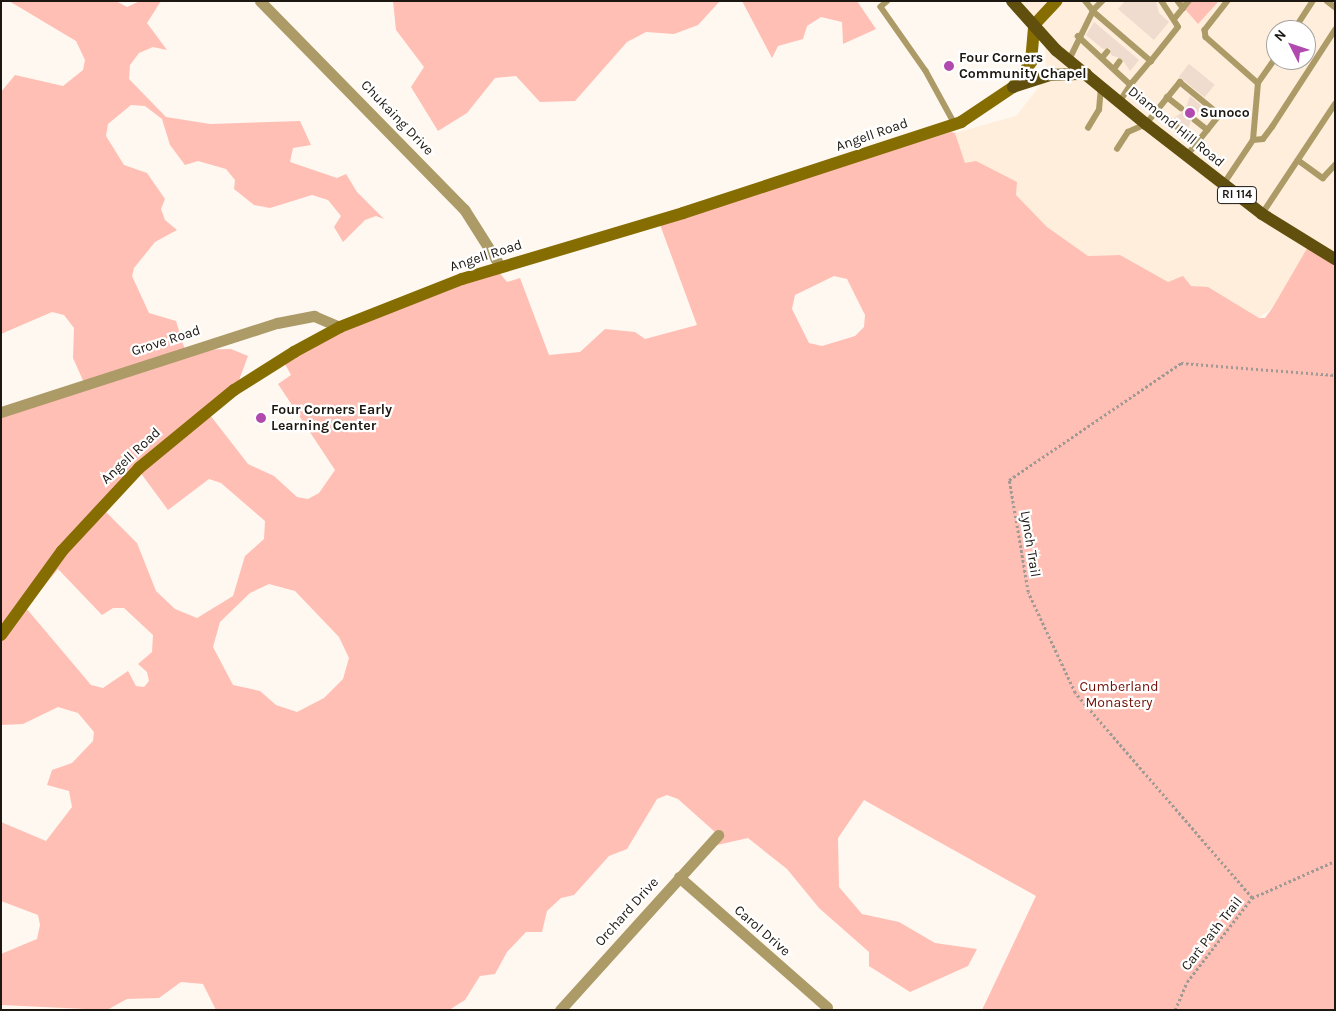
<!DOCTYPE html>
<html>
<head>
<meta charset="utf-8">
<style>
	body { margin:0 }
	#map { position:relative; width:1336px; height:1011px; overflow:hidden; background:#fef8f1; font-family:Karla,sans-serif }
	div>[style] { position:absolute }
	.built>* { inset:0; background:#feeedb }
	.green>* { inset:0; background:#ffbfb4 }
	.building>* { inset:0; background:#f0dbcf; transform-origin:0 0 }
	.path>* { height:2.5px; margin-top:-1.25px; transform-origin:0; background:repeating-linear-gradient(90deg,#a09a94 0 2.5px,transparent 0 5px) }
	.lane>* { height:5.5px; margin:-2.75px; padding:0 2.75px; transform-origin:2.75px; border-radius:2.75px; background:#ac9b67 }
	.street>* { height:11px; margin:-5.5px; padding:0 5.5px; transform-origin:5.5px; border-radius:5.5px; background:#ac9b67 }
	.secondary>* { height:12px; margin:-6px; padding:0 6px; transform-origin:6px; border-radius:6px; background:#866d02 }
	.primary>* { height:12px; margin:-6px; padding:0 6px; transform-origin:6px; border-radius:6px; background:#614f0d }
	.dots>* { width:14px; height:14px; translate:-50% -50%; box-sizing:border-box; border:2px solid #fff; border-radius:50% }
	span { translate:-50% -50%; white-space:nowrap; text-align:center; line-height:1.15; -webkit-text-stroke:4.5px #fff; paint-order:stroke }
	.shield-label span { padding:1px 4px; background:#fff; border:1px solid; border-radius:4px; -webkit-text-stroke-width:0 }
	.shield-label { font-size:12px; color:#1c1711; font-weight:700 }
	.poi-label { font-size:14px; color:#1c1711; font-weight:700 }
	.left { translate:0 -50%; text-align:left }
	.street-label { font-size:14px; color:#1c1711 }
	.park-label { font-size:14px; color:#731108 }
	.frame { position:absolute; inset:0; border:2px solid #1c1711; pointer-events:none }
	.north { position:absolute; left:1266px; top:20px; width:50px; height:50px; box-sizing:border-box; background:#fff; border:1px solid #a4a2a0; border-radius:50%; rotate:311deg; font-size:14px; font-weight:700; line-height:20px; text-align:center; color:#1c1711 }
	.north::after { content:''; display:block; margin:auto; width:18px; height:22px; background:#b04aaf; clip-path:polygon(50% 0,100% 100%,50% 72%,0 100%) }
</style>
</head>
<body>
<div id="map">
	<div class="built">
		<i style="clip-path:polygon(evenodd,1015px 1px,1178px 1px,1198px 24px,1219px 1px,1335px 1px,1335px 260px,1259px 318px,1208px 288px,1167px 282px,1120px 255px,1088px 256px,1047px 227px,1016px 195px,965px 163px,955px 133px,1016px 116px,1039px 87px,1046px 64px,1045px 39px,1015px 1px,1276px 30px,1306px 30px,1306px 60px,1276px 60px,1276px 30px)"></i>
	</div>
	<div class="green">
		<i style="clip-path:polygon(evenodd,9px 1px,116px 1px,127px 7px,140px 1px,161px 1px,147px 23px,167px 50px,153px 47px,139px 53px,130px 65px,129px 79px,166px 117px,210px 124px,300px 121px,311px 145px,293px 148px,290px 162px,337px 178px,346px 174px,357px 192px,384px 219px,376px 216px,365px 220px,343px 242px,334px 227px,341px 216px,328px 200px,312px 195px,270px 208px,254px 205px,234px 189px,235px 180px,226px 169px,198px 161px,185px 165px,170px 145px,162px 119px,145px 106px,131px 105px,108px 124px,106px 136px,124px 165px,147px 173px,165px 199px,161px 209px,165px 220px,177px 230px,155px 242px,134px 268px,132px 276px,149px 313px,176px 321px,185px 350px,231px 349px,248px 356px,238px 383px,210px 415px,248px 464px,274px 476px,297px 497px,308px 499px,319px 493px,335px 470px,278px 384px,291px 375px,285px 364px,310px 347px,390px 311px,498px 271px,507px 282px,520px 278px,549px 355px,580px 352px,605px 329px,635px 332px,645px 339px,697px 325px,659px 222px,951px 132px,955px 133px,965px 163px,976px 161px,1017px 182px,1016px 195px,1047px 227px,1088px 256px,1120px 255px,1168px 282px,1183px 276px,1191px 286px,1208px 287px,1259px 318px,1265px 318px,1273px 307px,1309px 245px,1335px 260px,1335px 1010px,982px 1010px,1036px 896px,864px 800px,838px 838px,839px 887px,862px 914px,899px 922px,935px 943px,977px 949px,968px 966px,910px 992px,869px 966px,869px 952px,819px 908px,787px 869px,748px 838px,717px 845px,715px 832px,678px 799px,667px 795px,657px 799px,627px 849px,609px 856px,574px 895px,561px 898px,547px 911px,542px 932px,526px 932px,507px 952px,495px 974px,480px 976px,465px 1000px,449px 1010px,216px 1010px,203px 984px,181px 982px,159px 998px,127px 999px,107px 1010px,1px 1005px,1px 954px,37px 939px,40px 925px,38px 915px,1px 901px,1px 822px,46px 841px,72px 807px,69px 791px,47px 785px,52px 770px,72px 763px,93px 741px,94px 732px,78px 713px,58px 707px,23px 724px,1px 725px,1px 415px,85px 385px,73px 358px,74px 328px,64px 315px,52px 312px,1px 334px,1px 92px,15px 75px,63px 86px,83px 70px,85px 60px,76px 41px,9px 1px,834px 276px,847px 279px,865px 315px,864px 327px,855px 336px,822px 346px,809px 343px,792px 309px,795px 295px,834px 276px,9px 1px,140px 472px,168px 510px,209px 479px,221px 483px,265px 521px,264px 539px,245px 556px,233px 596px,197px 618px,175px 609px,156px 591px,137px 543px,103px 509px,140px 472px,9px 1px,58px 569px,102px 615px,113px 608px,124px 608px,153px 635px,152px 652px,138px 664px,147px 672px,149px 681px,144px 687px,136px 686px,128px 671px,103px 688px,91px 685px,26px 608px,58px 569px,9px 1px,269px 584px,295px 591px,339px 637px,349px 658px,343px 679px,324px 698px,297px 712px,276px 705px,260px 691px,233px 685px,213px 647px,220px 622px,250px 593px,269px 584px)"></i>
		<i style="clip-path:polygon(393px 1px,720px 1px,698px 25px,674px 34px,646px 32px,627px 42px,575px 101px,540px 102px,516px 76px,495px 78px,467px 113px,438px 131px,411px 87px,424px 67px,396px 30px)"></i>
		<i style="clip-path:polygon(742px 1px,857px 1px,876px 29px,843px 44px,842px 22px,821px 17px,807px 26px,803px 39px,778px 46px,772px 58px)"></i>
		<i style="clip-path:polygon(1178px 1px,1219px 1px,1198px 24px)"></i>
	</div>
	<div class="building">
		<i style="clip-path:polygon(1125px 1px,1156px 1px,1159px 13px,1169px 22px,1154px 40px,1118px 9px)"></i>
		<i style="clip-path:polygon(1094px 22px,1139px 60px,1130px 71px,1122px 59px,1111px 55px,1110px 48px,1103px 49px,1086px 35px)"></i>
		<i style="left:1189px;top:64px;width:33px;height:16px;rotate:39deg"></i>
		<i style="clip-path:polygon(1190px 96px,1204px 108px,1192px 117px,1188px 129px,1174px 118px,1185px 110px)"></i>
	</div>
	<div class="path">
		<i style="left:1252px;top:898px;width:271px;rotate:-130.8deg"></i>
		<i style="left:1075px;top:693px;width:111px;rotate:-115deg"></i>
		<i style="left:1028px;top:592px;width:114px;rotate:-99.6deg"></i>
		<i style="left:1009px;top:480px;width:208px;rotate:-34.2deg"></i>
		<i style="left:1181px;top:363px;width:154px;rotate:4.5deg"></i>
		<i style="left:1175px;top:1010px;width:30px;rotate:-67deg"></i>
		<i style="left:1187px;top:982px;width:106px;rotate:-52.3deg"></i>
		<i style="left:1252px;top:898px;width:91px;rotate:-24deg"></i>
	</div>
	<div class="lane">
		<i style="left:888px;top:1px;width:9px;rotate:139deg"></i>
		<i style="left:881px;top:7px;width:78px;rotate:54.9deg"></i>
		<i style="left:926px;top:71px;width:60px;rotate:61.3deg"></i>
		<i style="left:1103px;top:1px;width:14px;rotate:135deg"></i>
		<i style="left:1093px;top:11px;width:77px;rotate:40.8deg"></i>
		<i style="left:1151px;top:61px;width:31px;rotate:130deg"></i>
		<i style="left:1178px;top:1px;width:9px;rotate:54deg"></i>
		<i style="left:1228px;top:1px;width:37px;rotate:128deg"></i>
		<i style="left:1205px;top:30px;width:7px;rotate:82deg"></i>
		<i style="left:1206px;top:37px;width:69px;rotate:41.5deg"></i>
		<i style="left:1327px;top:1px;width:10px;rotate:37deg"></i>
		<i style="left:1175px;top:18px;width:22px;rotate:-51deg"></i>
		<i style="left:1294px;top:30px;width:35px;rotate:-57deg"></i>
		<i style="left:1078px;top:36px;width:72px;rotate:42.8deg"></i>
		<i style="left:1131px;top:85px;width:20px;rotate:123deg"></i>
		<i style="left:1102px;top:58px;width:8px;rotate:-50deg"></i>
		<i style="left:1069px;top:60px;width:55px;rotate:-63.9deg"></i>
		<i style="left:1093px;top:11px;width:13px;rotate:-129deg"></i>
		<i style="left:1151px;top:61px;width:43px;rotate:-51.5deg"></i>
		<i style="left:1178px;top:27px;width:31px;rotate:-123deg"></i>
		<i style="left:1114px;top:69px;width:9px;rotate:-54deg"></i>
		<i style="left:1167px;top:97px;width:18px;rotate:38deg"></i>
		<i style="left:1157px;top:110px;width:52px;rotate:39.5deg"></i>
		<i style="left:1195px;top:120px;width:16px;rotate:38deg"></i>
		<i style="left:1088px;top:128px;width:21px;rotate:-59deg"></i>
		<i style="left:1099px;top:110px;width:21px;rotate:-85deg"></i>
		<i style="left:1253px;top:140px;width:10px;rotate:-6deg"></i>
		<i style="left:1263px;top:139px;width:15px;rotate:-53deg"></i>
		<i style="left:1272px;top:127px;width:116px;rotate:-57deg"></i>
		<i style="left:1117px;top:149px;width:20px;rotate:-57deg"></i>
		<i style="left:1128px;top:132px;width:20px;rotate:-24deg"></i>
		<i style="left:1146px;top:124px;width:54px;rotate:-51deg"></i>
		<i style="left:1180px;top:82px;width:52px;rotate:39.5deg"></i>
		<i style="left:1220px;top:115px;width:53px;rotate:128.8deg"></i>
		<i style="left:1298px;top:160px;width:31px;rotate:36deg"></i>
		<i style="left:1323px;top:178px;width:18px;rotate:-47deg"></i>
		<i style="left:1223px;top:185px;width:54px;rotate:-56.3deg"></i>
		<i style="left:1253px;top:140px;width:57px;rotate:-85deg"></i>
		<i style="left:1258px;top:83px;width:32px;rotate:-55deg"></i>
		<i style="left:1262px;top:214px;width:132px;rotate:-56.4deg"></i>
	</div>
	<div class="street">
		<i style="left:260px;top:1px;width:291px;rotate:45.6deg"></i>
		<i style="left:464px;top:209px;width:67px;rotate:57.7deg"></i>
		<i style="left:1px;top:412px;width:290px;rotate:-17.9deg"></i>
		<i style="left:277px;top:323px;width:38px;rotate:-11deg"></i>
		<i style="left:314px;top:316px;width:28px;rotate:23deg"></i>
		<i style="left:679px;top:877px;width:197px;rotate:41.3deg"></i>
		<i style="left:560px;top:1010px;width:236px;rotate:-47.9deg"></i>
	</div>
	<div class="secondary">
		<i style="left:1px;top:635px;width:104px;rotate:-54deg"></i>
		<i style="left:62px;top:551px;width:113px;rotate:-47.1deg"></i>
		<i style="left:139px;top:468px;width:123px;rotate:-39.4deg"></i>
		<i style="left:234px;top:390px;width:71px;rotate:-32.3deg"></i>
		<i style="left:294px;top:352px;width:52px;rotate:-28.5deg"></i>
		<i style="left:340px;top:327px;width:131px;rotate:-21.5deg"></i>
		<i style="left:462px;top:279px;width:231px;rotate:-16.6deg"></i>
		<i style="left:683px;top:213px;width:293px;rotate:-18.1deg"></i>
		<i style="left:961px;top:122px;width:63px;rotate:-33.9deg"></i>
		<i style="left:1013px;top:87px;width:31px;rotate:-54deg"></i>
		<i style="left:1031px;top:62px;width:37px;rotate:-85deg"></i>
		<i style="left:1034px;top:25px;width:33px;rotate:-47deg"></i>
	</div>
	<div class="primary">
		<i style="left:1012px;top:1px;width:66px;rotate:48.1deg"></i>
		<i style="left:1056px;top:50px;width:117px;rotate:39.4deg"></i>
		<i style="left:1146px;top:124px;width:147px;rotate:37.8deg"></i>
		<i style="left:1262px;top:214px;width:86px;rotate:31.7deg"></i>
		<i style="left:1013px;top:87px;width:38px;rotate:-18deg"></i>
		<i style="left:1049px;top:75px;width:37px;rotate:-2deg"></i>
	</div>
	<div class="dots">
		<i style="left:949px;top:66px;background:#b04aaf"></i>
		<i style="left:1190px;top:113px;background:#b04aaf"></i>
		<i style="left:261px;top:418px;background:#b04aaf"></i>
	</div>
	<div class="shield-label">
		<span style="left:1237px;top:195px">RI 114</span>
	</div>
	<div class="poi-label">
		<span class="left" style="left:959px;top:66px">Four Corners<br>Community Chapel</span>
		<span class="left" style="left:1200px;top:113px">Sunoco</span>
		<span class="left" style="left:271px;top:418px">Four Corners Early<br>Learning Center</span>
	</div>
	<div class="street-label">
		<span style="left:397px;top:118px;rotate:46deg">Chukaing Drive</span>
		<span style="left:1176px;top:127px;rotate:39deg">Diamond Hill Road</span>
		<span style="left:872px;top:135px;rotate:-19deg">Angell Road</span>
		<span style="left:486px;top:256px;rotate:-18deg">Angell Road</span>
		<span style="left:166px;top:341px;rotate:-18deg">Grove Road</span>
		<span style="left:131px;top:456px;rotate:-43deg">Angell Road</span>
		<span style="left:1030px;top:544px;rotate:81deg">Lynch Trail</span>
		<span style="left:627px;top:912px;rotate:-48deg">Orchard Drive</span>
		<span style="left:762px;top:931px;rotate:41deg">Carol Drive</span>
		<span style="left:1212px;top:934px;rotate:-52deg">Cart Path Trail</span>
	</div>
	<div class="park-label">
		<span style="left:1119px;top:695px">Cumberland<br>Monastery</span>
	</div>
	<div class="frame"></div>
	<div class="north">N</div>
</div>
</body>
</html>
